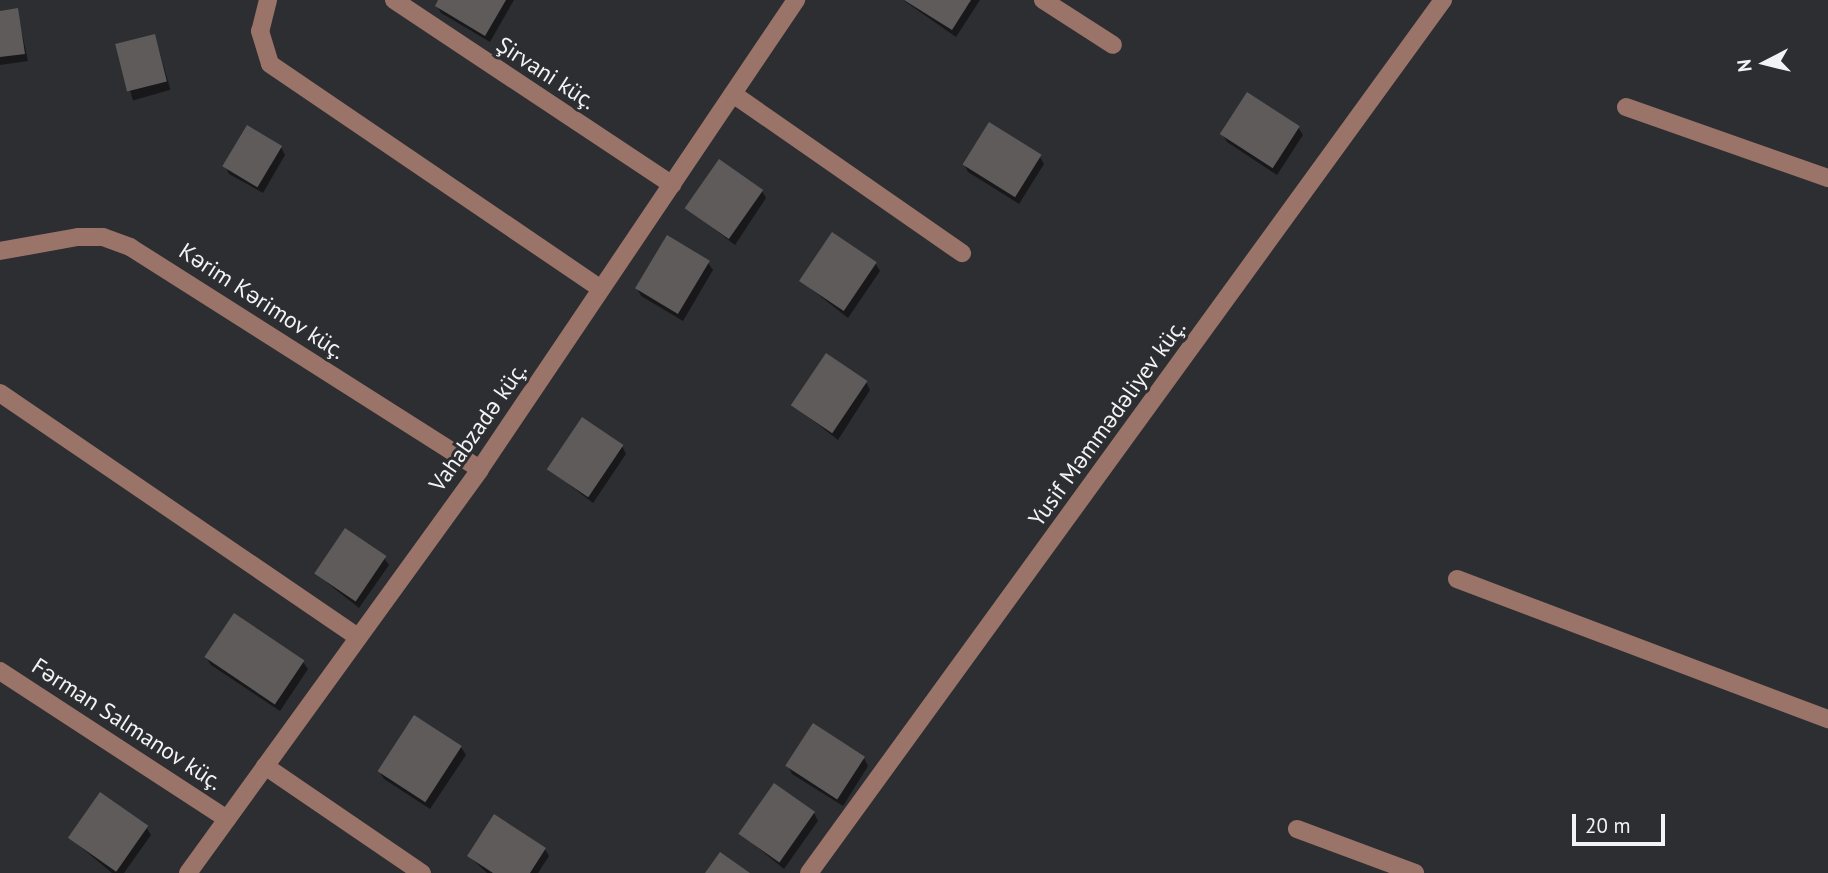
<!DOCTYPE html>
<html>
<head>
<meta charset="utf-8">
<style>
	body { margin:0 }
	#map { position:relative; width:1828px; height:873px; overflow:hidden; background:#2d2e31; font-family:"PT Sans",sans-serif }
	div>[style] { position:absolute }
	.shadow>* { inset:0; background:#0007; transform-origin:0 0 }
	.building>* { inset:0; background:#5e5b5a; transform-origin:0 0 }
	.minor>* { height:18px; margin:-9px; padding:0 9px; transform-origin:9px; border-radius:9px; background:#9a7369 }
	span { translate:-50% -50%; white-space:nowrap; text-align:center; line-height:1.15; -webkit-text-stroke:6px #2d2e31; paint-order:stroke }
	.street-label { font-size:23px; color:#f2f3f4 }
	.north { position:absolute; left:1730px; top:28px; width:70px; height:70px; -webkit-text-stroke:5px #2d2e31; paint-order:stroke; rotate:263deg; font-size:19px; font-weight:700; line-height:28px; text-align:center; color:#f2f3f4 }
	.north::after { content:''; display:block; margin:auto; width:24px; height:32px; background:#f2f3f4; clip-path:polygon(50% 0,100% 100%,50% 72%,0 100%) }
	.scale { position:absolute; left:1572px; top:814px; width:93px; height:32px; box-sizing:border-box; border:4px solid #f2f3f4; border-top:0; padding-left:9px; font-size:21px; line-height:24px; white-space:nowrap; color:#f2f3f4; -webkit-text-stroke:5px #2d2e31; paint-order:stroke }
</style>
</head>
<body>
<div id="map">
	<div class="shadow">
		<i style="clip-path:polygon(440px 0,514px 0,490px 42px,441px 13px,437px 6px)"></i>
		<i style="clip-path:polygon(903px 0,980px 0,956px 37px)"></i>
		<i style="clip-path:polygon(17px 10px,28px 61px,0 65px,0 13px)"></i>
		<i style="left:155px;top:36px;width:56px;height:39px;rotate:74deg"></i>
		<i style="clip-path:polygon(1298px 127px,1303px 135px,1277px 175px,1227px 142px,1223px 135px)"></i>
		<i style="clip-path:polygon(281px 147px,285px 155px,263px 193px,229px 174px,225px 166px)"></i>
		<i style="clip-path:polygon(1040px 157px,1044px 164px,1019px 204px,968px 172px,964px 164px)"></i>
		<i style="clip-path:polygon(762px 191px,766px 198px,735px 245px,688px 209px)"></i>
		<i style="clip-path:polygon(708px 263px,713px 270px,683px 321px,641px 296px,637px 288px)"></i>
		<i style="clip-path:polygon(875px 263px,880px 271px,848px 318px,801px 281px)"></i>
		<i style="clip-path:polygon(866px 382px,870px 390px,838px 440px,793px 405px)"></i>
		<i style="clip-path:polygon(622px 446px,626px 454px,593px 503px,549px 469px)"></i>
		<i style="clip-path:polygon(384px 558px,389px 565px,359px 608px,316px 574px)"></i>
		<i style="clip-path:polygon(206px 657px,303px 662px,308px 669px,280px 711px,211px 665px)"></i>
		<i style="clip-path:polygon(461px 747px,466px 755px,430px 809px,384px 779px,379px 771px)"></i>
		<i style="clip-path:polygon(864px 758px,868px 766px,843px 806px,792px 774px,788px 766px)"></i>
		<i style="clip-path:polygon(814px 813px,818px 821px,784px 869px,741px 834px)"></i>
		<i style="clip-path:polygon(146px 827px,151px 835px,124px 873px,112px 873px,70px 838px)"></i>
		<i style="clip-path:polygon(545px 849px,549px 856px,538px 873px,487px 873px,469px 856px)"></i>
	</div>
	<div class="building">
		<i style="clip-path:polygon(438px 0,506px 0,485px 36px,435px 6px)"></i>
		<i style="clip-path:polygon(904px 0,971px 0,952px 30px)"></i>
		<i style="clip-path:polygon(18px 8px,25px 54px,0 57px,0 11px)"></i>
		<i style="left:155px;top:34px;width:49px;height:41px;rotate:76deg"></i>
		<i style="left:1247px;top:92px;width:63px;height:50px;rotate:33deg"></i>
		<i style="left:989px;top:122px;width:62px;height:50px;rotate:32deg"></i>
		<i style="left:247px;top:125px;width:41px;height:48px;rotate:31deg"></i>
		<i style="left:719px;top:159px;width:54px;height:60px;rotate:35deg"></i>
		<i style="left:832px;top:232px;width:54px;height:59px;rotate:34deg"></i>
		<i style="left:667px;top:235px;width:50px;height:62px;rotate:31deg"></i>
		<i style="left:826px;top:353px;width:50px;height:63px;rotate:34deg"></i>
		<i style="left:582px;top:417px;width:50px;height:63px;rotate:34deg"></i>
		<i style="left:345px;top:528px;width:50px;height:55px;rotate:34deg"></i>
		<i style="left:234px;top:613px;width:85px;height:53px;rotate:34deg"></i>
		<i style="left:414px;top:715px;width:57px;height:67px;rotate:33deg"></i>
		<i style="left:813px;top:723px;width:62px;height:51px;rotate:33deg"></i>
		<i style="left:774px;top:783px;width:50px;height:62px;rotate:35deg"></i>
		<i style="left:100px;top:792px;width:59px;height:56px;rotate:35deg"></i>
		<i style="clip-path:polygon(494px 814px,546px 848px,530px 873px,493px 873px,467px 856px)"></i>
		<i style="clip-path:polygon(720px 852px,750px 873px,705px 873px)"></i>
	</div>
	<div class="minor">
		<i style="left:268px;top:0;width:32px;rotate:104deg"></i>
		<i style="left:260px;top:31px;width:34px;rotate:73deg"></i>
		<i style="left:270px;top:64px;width:400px;rotate:34.2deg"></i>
		<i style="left:394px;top:0;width:334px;rotate:33.6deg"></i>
		<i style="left:1043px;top:0;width:83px;rotate:32.7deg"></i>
		<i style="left:733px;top:94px;width:279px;rotate:34.8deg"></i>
		<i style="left:1626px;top:107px;width:214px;rotate:19.4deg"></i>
		<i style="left:0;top:251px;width:79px;rotate:-10.2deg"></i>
		<i style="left:78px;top:237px;width:25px"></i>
		<i style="left:103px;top:237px;width:29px;rotate:20deg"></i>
		<i style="left:130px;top:247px;width:414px;rotate:32.4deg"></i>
		<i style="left:0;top:393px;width:433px;rotate:34.3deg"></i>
		<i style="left:1457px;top:579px;width:397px;rotate:20.7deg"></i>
		<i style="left:0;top:671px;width:271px;rotate:33.1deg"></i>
		<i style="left:265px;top:766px;width:190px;rotate:34.3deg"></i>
		<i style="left:1297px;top:829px;width:126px;rotate:20.4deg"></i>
		<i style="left:188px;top:873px;width:498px;rotate:-54.1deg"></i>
		<i style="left:480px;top:469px;width:566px;rotate:-56.03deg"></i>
		<i style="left:809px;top:873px;width:1079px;rotate:-54.01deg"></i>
	</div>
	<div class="street-label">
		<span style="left:546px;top:73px;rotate:33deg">Şirvani küç.</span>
		<span style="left:262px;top:301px;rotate:33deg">Kərim Kərimov küç.</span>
		<span style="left:1107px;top:423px;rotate:-54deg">Yusif Məmmədəliyev küç.</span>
		<span style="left:478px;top:427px;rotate:-55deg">Vahabzadə küç.</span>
		<span style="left:127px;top:724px;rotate:33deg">Fərman Salmanov küç.</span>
	</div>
	<div class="north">N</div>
	<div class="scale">20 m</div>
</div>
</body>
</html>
